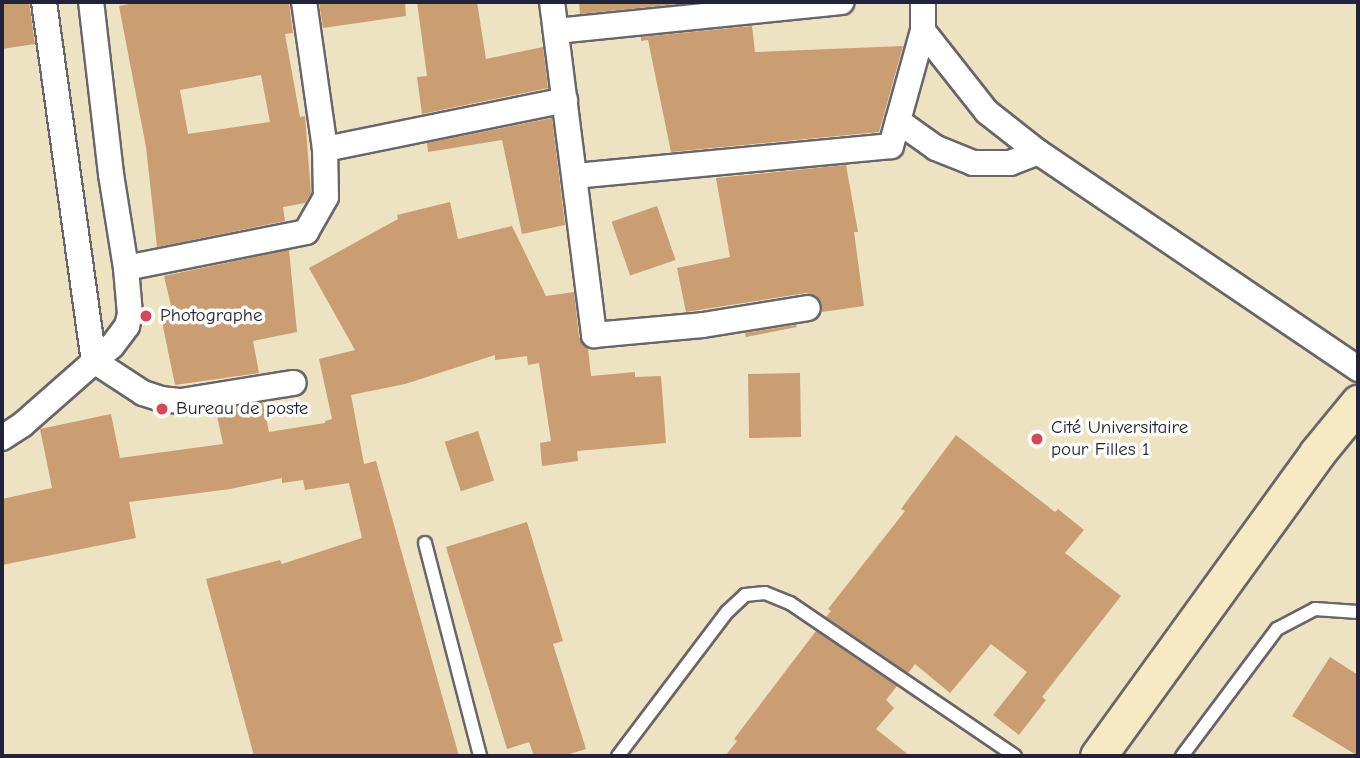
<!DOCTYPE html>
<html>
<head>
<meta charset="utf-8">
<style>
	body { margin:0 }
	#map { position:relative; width:1360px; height:758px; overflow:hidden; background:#ede2c2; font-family:"Comic Neue",sans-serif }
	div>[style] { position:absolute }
	.building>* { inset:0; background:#ca9d73; transform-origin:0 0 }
	.roads { filter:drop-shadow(2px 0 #69656a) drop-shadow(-2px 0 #69656a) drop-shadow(0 2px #69656a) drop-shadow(0 -2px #69656a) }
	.service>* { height:12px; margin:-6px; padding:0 6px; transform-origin:6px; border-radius:6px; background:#fff }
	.minor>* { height:24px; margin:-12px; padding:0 12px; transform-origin:12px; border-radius:12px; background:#fff }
	.secondary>* { height:35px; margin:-17.5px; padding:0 17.5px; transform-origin:17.5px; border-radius:17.5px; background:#f7e9c3 }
	.dots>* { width:19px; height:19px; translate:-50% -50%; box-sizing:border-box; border:4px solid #fdfcf7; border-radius:50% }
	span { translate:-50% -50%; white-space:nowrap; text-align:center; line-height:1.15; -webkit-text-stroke:7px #fdfcf7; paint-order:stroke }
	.poi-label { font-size:19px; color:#22223b }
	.left { translate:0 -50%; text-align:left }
	.frame { position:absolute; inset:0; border:4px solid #22223b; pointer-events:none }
</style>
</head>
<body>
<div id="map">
	<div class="building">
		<i style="clip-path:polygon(2px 2px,29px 2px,35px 44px,2px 49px)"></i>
		<i style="clip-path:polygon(evenodd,139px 2px,289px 2px,293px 33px,285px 34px,300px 117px,305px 116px,311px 193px,305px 203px,283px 207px,285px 221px,157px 247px,146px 147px,119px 6px,139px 2px,261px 75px,270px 122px,188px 134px,180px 90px,261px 75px)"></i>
		<i style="clip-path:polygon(319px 2px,405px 2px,406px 16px,323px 28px)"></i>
		<i style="clip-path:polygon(417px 2px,477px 2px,486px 59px,543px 47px,548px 88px,422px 114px,417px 77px,427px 76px)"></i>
		<i style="clip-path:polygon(579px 2px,697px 2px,580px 14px)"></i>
		<i style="clip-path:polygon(752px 26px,755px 52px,903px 46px,879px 132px,671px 152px,648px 40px,641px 41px,641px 37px)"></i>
		<i style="clip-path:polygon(552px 118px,565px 225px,522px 234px,502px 140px,428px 152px,427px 143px)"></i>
		<i style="clip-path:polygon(846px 165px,858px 232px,854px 232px,864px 306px,822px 312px,819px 298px,806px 293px,686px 312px,677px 268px,730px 257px,716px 178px)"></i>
		<i style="clip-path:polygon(450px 202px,458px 239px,512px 226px,546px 296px,574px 292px,579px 337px,588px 348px,591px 376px,635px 372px,635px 377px,661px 376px,666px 443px,577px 451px,578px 461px,542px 466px,540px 443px,551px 441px,539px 363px,528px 365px,527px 356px,495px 360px,495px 355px,405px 384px,351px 395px,364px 464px,376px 461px,459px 756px,254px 756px,206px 579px,280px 560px,282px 564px,362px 538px,349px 483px,305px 490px,303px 480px,282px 483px,282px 478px,230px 489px,129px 502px,136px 538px,2px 565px,2px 499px,52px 488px,40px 429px,111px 414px,120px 458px,223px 444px,216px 411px,263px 403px,269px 432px,325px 423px,325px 421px,332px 419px,319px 359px,355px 350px,309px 268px,398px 219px,397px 215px)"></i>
		<i style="left:657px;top:206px;width:57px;height:48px;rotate:71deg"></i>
		<i style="clip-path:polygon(289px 250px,297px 332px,253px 341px,259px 373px,175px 385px,160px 312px,172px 310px,164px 276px)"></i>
		<i style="clip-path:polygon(796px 325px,797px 327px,746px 337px,745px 333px)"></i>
		<i style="left:800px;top:373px;width:64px;height:52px;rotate:89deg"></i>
		<i style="left:478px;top:431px;width:52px;height:35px;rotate:72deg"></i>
		<i style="clip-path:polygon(956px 435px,1055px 512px,1058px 509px,1084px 530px,1065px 553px,1121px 596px,1042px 697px,1046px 700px,1019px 735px,993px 715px,1027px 672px,991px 644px,950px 693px,915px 664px,908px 673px,826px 617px,831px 611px,828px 609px,905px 511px,901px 509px)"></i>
		<i style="clip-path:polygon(527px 522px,563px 641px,553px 644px,586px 749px,563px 756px,534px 756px,529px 742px,507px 749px,446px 547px)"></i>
		<i style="clip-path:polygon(816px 631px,897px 686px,886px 700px,894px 708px,876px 729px,910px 756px,725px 756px,737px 741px,734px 739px)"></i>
		<i style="clip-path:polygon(1330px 657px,1358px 675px,1358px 756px,1292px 716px)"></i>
	</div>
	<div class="roads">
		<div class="service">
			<i style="left:425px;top:543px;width:220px;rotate:75.5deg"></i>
			<i style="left:618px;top:756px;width:181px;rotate:-52.9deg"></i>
			<i style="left:727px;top:612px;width:25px;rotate:-43deg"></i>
			<i style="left:745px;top:595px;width:20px;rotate:-6deg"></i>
			<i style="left:765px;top:593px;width:27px;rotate:22deg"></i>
			<i style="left:790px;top:603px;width:272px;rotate:34.2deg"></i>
			<i style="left:1182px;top:756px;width:159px;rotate:-53.2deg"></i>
			<i style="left:1277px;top:629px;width:43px;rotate:-27.8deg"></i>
			<i style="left:1315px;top:609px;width:43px;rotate:4deg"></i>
		</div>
		<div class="minor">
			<i style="left:44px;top:2px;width:362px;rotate:82.1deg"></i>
			<i style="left:94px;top:361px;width:59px;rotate:33.1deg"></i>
			<i style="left:143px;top:393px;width:19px;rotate:18deg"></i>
			<i style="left:161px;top:399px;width:20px;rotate:6deg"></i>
			<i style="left:181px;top:401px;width:114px;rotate:-9.1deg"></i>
			<i style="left:552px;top:2px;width:336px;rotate:82.8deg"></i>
			<i style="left:594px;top:335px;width:109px;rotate:-5.2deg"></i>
			<i style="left:703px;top:325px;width:106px;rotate:-9.2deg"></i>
			<i style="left:923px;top:2px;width:29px;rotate:90deg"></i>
			<i style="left:923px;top:31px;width:103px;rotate:51.7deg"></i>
			<i style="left:987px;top:112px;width:65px;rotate:38.1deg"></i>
			<i style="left:1038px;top:152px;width:387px;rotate:34.1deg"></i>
			<i style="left:556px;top:31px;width:287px;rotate:-5.8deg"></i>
			<i style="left:898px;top:121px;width:47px;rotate:35.4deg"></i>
			<i style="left:936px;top:148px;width:40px;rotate:22deg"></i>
			<i style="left:973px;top:163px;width:37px"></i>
			<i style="left:1010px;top:163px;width:30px;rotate:-21deg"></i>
			<i style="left:325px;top:149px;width:245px;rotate:-11.5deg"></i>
			<i style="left:575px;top:176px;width:317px;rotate:-5.4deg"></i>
			<i style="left:891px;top:146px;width:119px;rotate:-74.5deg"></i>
			<i style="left:126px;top:268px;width:184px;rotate:-11.3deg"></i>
			<i style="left:306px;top:232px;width:40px;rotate:-60.3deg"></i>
			<i style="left:326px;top:197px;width:48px;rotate:-91.2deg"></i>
			<i style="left:325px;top:149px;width:148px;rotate:-98.1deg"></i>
			<i style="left:2px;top:438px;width:24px;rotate:-33deg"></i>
			<i style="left:22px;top:425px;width:120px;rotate:-41.3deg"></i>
			<i style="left:112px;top:346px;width:25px;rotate:-53deg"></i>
			<i style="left:127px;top:326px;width:12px;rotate:-76deg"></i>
			<i style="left:130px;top:314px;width:46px;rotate:-95deg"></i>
			<i style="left:126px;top:268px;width:95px;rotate:-99.1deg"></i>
			<i style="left:111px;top:174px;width:173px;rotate:-96.6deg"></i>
		</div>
		<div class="secondary">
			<i style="left:1098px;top:756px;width:374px;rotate:-54.1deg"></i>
			<i style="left:1317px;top:453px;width:65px;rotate:-50.6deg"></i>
		</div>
	</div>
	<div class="dots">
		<i style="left:146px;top:316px;background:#d1495b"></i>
		<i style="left:162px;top:409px;background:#d1495b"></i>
		<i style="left:1037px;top:439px;background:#d1495b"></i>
	</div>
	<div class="poi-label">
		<span class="left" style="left:160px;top:316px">Photographe</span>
		<span class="left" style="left:176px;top:409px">Bureau de poste</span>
		<span class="left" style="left:1051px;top:439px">Cité Universitaire<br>pour Filles 1</span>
	</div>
	<div class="frame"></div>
</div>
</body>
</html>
